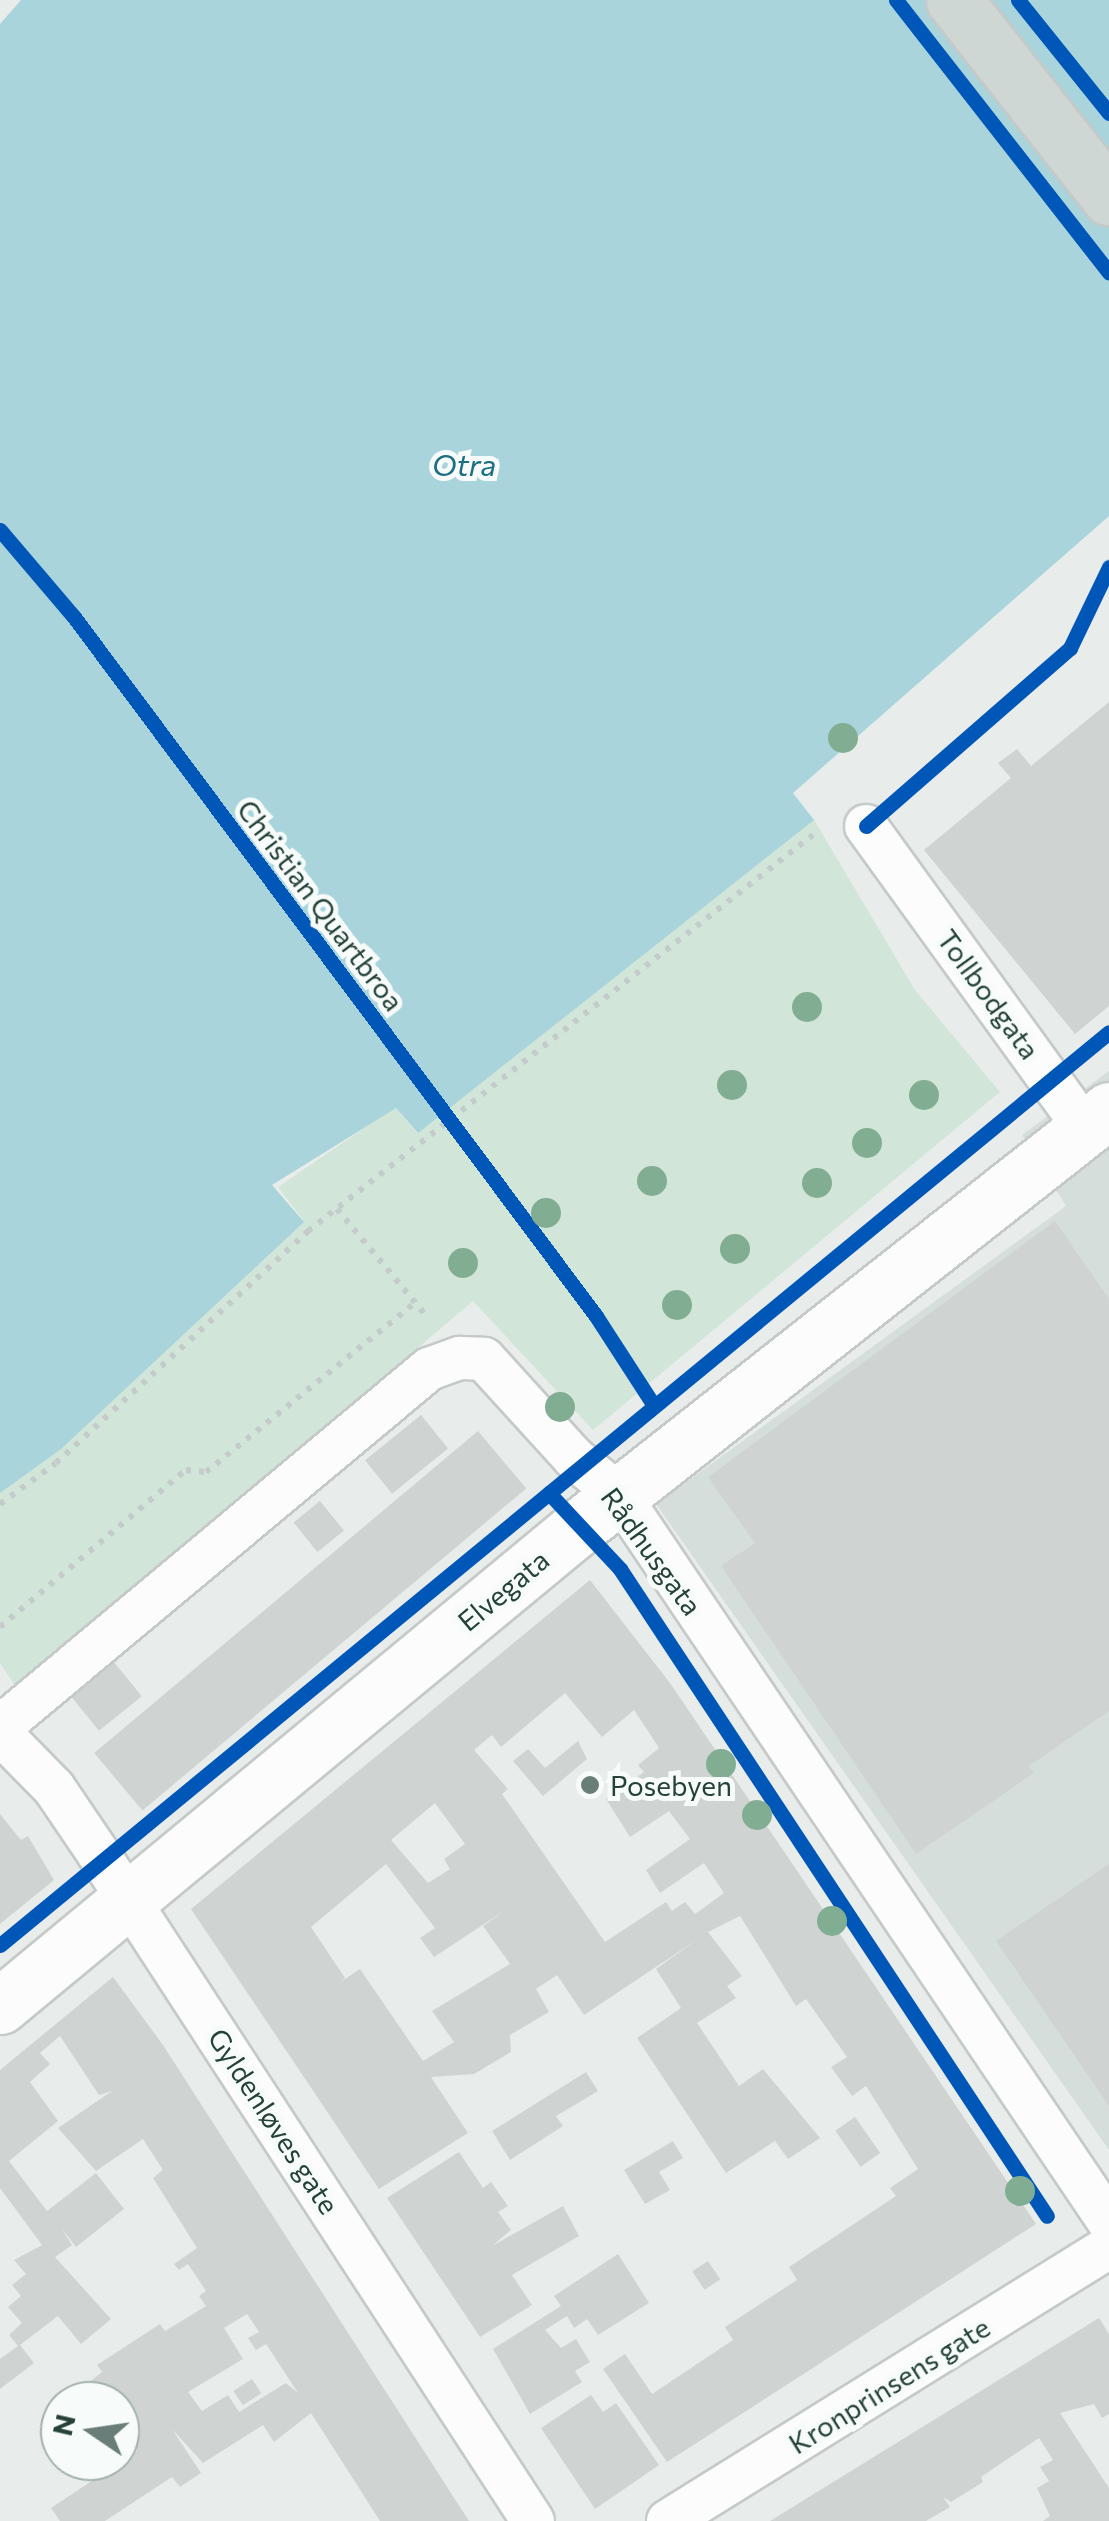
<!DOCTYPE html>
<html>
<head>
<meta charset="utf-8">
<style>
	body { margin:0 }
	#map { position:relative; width:1109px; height:2521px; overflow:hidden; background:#e8edeb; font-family:Commissioner,sans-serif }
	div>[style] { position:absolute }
	.built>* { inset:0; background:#d6dedb }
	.green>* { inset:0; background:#d1e6d8 }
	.water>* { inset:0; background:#a9d4db }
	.building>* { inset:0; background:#cfd4d2; transform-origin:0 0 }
	.path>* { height:6px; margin-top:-3px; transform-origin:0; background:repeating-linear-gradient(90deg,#c3ccca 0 5px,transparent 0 13px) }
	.roads { filter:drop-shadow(2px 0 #c5cac8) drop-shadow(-2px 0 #c5cac8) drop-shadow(0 2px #c5cac8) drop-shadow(0 -2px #c5cac8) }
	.street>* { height:42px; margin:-21px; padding:0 21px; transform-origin:21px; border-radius:21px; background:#fcfcfc }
	.secondary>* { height:55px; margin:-27.5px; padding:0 27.5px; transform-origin:27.5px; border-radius:27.5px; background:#fcfcfc }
	.primary>* { height:55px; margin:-27.5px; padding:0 27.5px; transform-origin:27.5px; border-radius:27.5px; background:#cfd7d5 }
	.cycleway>* { height:15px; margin:-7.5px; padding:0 7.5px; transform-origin:7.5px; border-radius:7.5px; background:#0057b8 }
	.trees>* { width:30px; height:30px; margin:-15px; border-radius:50%; background:#81ae93 }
	.dots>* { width:28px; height:28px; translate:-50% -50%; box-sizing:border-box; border:5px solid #f7fbf9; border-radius:50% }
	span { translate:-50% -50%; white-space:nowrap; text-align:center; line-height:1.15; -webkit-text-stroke:10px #f7fbf9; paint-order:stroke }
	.street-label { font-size:28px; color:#24423a }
	.poi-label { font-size:28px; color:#24423a }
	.left { translate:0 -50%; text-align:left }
	.water-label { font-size:30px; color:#1c6f80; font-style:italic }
	.north { position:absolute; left:40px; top:2381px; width:100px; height:100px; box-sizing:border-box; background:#f7fbf9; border:2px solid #a3b1ad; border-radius:50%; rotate:283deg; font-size:28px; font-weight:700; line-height:40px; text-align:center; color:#24423a }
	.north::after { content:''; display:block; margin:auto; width:35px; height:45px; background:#697e78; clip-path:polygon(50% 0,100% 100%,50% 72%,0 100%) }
</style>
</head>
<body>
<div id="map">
	<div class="built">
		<i style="clip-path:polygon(1109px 1071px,1109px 2150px,656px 1504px,1066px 1206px,1022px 1135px)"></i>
	</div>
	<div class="green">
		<i style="clip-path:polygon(813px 818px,915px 990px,1000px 1092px,593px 1430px,473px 1301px,17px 1689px,0 1663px,0 1491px,303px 1220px,278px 1187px,395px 1107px,417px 1133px)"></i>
	</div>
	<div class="water">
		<i style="clip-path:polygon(21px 0,1109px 0,1109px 516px,793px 793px,814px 820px,418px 1133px,396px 1108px,272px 1185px,304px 1222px,61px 1449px,0 1493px,0 24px)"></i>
	</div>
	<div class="building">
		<i style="clip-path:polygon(1109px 702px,1109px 1006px,1075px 1034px,924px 850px,1011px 778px,998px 763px,1017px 749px,1031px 766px)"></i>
		<i style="clip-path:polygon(1055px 1221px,1109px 1299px,1109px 1711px,1029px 1766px,1034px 1773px,916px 1854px,721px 1566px,755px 1543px,708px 1477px)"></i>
		<i style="left:421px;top:1415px;width:43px;height:72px;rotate:51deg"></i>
		<i style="left:478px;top:1431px;width:75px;height:501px;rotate:50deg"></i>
		<i style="left:320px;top:1501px;width:38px;height:34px;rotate:51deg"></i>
		<i style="clip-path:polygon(evenodd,590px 1580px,670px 1683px,1036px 2224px,667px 2462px,603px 2369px,625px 2354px,652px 2394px,733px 2340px,725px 2327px,797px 2280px,789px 2267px,896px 2196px,890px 2188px,918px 2169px,866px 2086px,852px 2096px,831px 2067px,847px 2057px,806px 1999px,796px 2006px,740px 1916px,708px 1932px,742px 1976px,727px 1986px,736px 1998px,697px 2023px,739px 2086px,763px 2069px,820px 2138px,788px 2159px,775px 2141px,726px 2173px,637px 2038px,681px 2008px,656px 1969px,698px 1939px,584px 2015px,557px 1975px,536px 1989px,549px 2012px,510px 2035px,511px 2052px,474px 2074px,431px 2077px,468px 2133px,379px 2189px,191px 1909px,590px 1580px,565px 1693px,602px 1737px,634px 1710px,659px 1748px,638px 1765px,644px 1772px,606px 1799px,630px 1837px,669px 1811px,690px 1839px,646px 1870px,660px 1893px,704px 1863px,724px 1893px,695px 1914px,685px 1902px,672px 1911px,666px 1902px,605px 1942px,502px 1794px,508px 1789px,474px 1750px,492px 1735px,501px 1747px,565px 1693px,590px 1580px,435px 1803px,465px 1844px,444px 1859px,450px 1869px,428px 1883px,391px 1840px,435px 1803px,590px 1580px,386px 1864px,435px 1928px,420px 1938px,434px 1957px,510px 1907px,483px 1926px,510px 1964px,432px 2011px,454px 2042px,423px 2061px,360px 1969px,339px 1983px,345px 1978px,311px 1927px,386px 1864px)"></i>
		<i style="left:114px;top:1662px;width:44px;height:55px;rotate:51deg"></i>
		<i style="clip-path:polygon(578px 1741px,587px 1759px,543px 1796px,513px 1761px,528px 1749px,545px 1768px)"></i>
		<i style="clip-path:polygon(0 1814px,21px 1840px,28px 1836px,54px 1880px,0 1924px)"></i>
		<i style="clip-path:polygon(1109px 1864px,1109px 2106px,996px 1941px)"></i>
		<i style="clip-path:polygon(evenodd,113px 1977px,163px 2045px,469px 2521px,380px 2521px,311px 2413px,274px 2442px,263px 2425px,203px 2463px,172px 2429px,201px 2473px,180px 2487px,172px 2477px,105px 2521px,60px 2521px,51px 2508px,137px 2451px,120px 2430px,120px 2401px,94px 2401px,83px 2387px,102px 2372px,97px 2365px,160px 2324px,165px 2331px,206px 2306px,199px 2296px,206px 2291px,188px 2264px,179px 2270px,174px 2264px,197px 2248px,153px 2178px,163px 2170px,143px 2139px,96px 2171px,58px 2128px,112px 2091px,99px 2095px,60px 2036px,40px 2053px,50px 2064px,30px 2082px,58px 2121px,9px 2161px,47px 2211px,96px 2173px,124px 2209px,76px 2247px,61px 2228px,72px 2245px,55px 2257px,111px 2319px,81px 2344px,58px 2316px,20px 2345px,34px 2363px,0 2389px,0 2359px,18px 2346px,9px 2335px,22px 2323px,8px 2307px,21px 2296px,12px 2285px,26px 2274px,14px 2260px,42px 2245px,0 2188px,0 2070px,113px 1977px,247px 2314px,259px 2332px,248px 2338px,256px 2350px,266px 2344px,298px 2393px,286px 2383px,239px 2412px,228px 2395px,202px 2411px,188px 2392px,243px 2359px,224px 2328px,247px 2314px)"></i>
		<i style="clip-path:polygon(586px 2072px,598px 2091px,556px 2116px,563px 2126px,510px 2160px,492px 2131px)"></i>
		<i style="left:855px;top:2117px;width:44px;height:24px;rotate:55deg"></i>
		<i style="clip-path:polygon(673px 2141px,683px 2158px,659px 2172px,670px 2190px,645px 2204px,624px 2170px)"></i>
		<i style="clip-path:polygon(459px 2152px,483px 2188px,491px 2182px,508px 2206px,498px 2212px,511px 2230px,492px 2246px,563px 2206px,579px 2236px,512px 2275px,532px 2305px,480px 2337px,387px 2198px)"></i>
		<i style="clip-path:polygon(618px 2254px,649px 2303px,598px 2335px,587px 2319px,574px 2328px,567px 2316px,545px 2330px,561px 2348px,576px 2339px,590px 2362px,575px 2371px,582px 2382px,530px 2414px,493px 2349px,561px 2306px,554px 2296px)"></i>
		<i style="left:708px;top:2261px;width:22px;height:19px;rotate:56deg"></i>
		<i style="clip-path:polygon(1099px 2318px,1109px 2334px,1109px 2414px,1102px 2418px,1094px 2404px,1060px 2413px,1109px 2488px,1109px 2521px,1043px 2521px,1050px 2516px,1037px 2488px,1049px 2481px,1040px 2467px,1053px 2460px,1039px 2438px,981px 2477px,983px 2482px,951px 2502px,943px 2497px,950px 2507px,926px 2521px,770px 2521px)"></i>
		<i style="left:252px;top:2379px;width:17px;height:22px;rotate:57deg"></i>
		<i style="clip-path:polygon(591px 2395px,603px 2412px,616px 2403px,659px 2465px,595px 2509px,541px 2428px)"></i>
	</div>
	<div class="path">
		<i style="left:337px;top:1209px;width:143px;rotate:50.1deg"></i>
		<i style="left:0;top:1504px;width:69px;rotate:-36.2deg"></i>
		<i style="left:56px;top:1463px;width:343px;rotate:-42.6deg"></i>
		<i style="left:308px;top:1231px;width:650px;rotate:-38.12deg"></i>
		<i style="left:0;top:1627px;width:243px;rotate:-40.2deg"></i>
		<i style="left:186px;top:1470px;width:20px;rotate:6deg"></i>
		<i style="left:206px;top:1472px;width:270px;rotate:-39deg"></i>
	</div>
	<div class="roads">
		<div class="street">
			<i style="left:866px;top:826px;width:374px;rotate:54.1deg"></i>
			<i style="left:0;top:1727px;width:559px;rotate:-39.84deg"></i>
			<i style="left:429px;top:1369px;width:33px;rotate:-20deg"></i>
			<i style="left:460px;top:1358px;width:24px;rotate:2deg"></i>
			<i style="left:484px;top:1359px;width:134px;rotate:47.7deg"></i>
			<i style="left:574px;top:1458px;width:58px;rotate:39.4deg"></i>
			<i style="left:619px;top:1495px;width:877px;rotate:56.02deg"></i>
			<i style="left:0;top:1733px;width:77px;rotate:45.5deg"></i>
			<i style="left:54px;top:1788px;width:78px;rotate:55.9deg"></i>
			<i style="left:98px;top:1853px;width:797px;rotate:56.93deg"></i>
			<i style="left:668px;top:2521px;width:519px;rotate:-31.85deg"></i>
		</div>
		<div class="secondary">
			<i style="left:0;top:2006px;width:751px;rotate:-39.6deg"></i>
			<i style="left:579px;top:1527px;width:674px;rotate:-38.2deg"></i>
		</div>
		<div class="primary">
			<i style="left:954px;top:0;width:251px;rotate:51.8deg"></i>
		</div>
	</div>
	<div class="cycleway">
		<i style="left:896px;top:0;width:346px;rotate:52deg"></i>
		<i style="left:1018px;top:0;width:145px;rotate:51.2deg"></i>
		<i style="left:0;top:530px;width:114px;rotate:49.6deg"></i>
		<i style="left:74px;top:617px;width:872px;rotate:53.25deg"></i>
		<i style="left:596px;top:1316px;width:105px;rotate:57.1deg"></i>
		<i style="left:866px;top:826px;width:271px;rotate:-41.1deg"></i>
		<i style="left:1070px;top:648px;width:90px;rotate:-64.3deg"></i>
		<i style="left:549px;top:1493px;width:104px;rotate:46.9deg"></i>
		<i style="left:620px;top:1569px;width:775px;rotate:56.58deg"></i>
		<i style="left:0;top:1945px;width:1436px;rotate:-39.46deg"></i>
	</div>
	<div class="trees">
		<i style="left:843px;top:738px"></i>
		<i style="left:807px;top:1007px"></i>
		<i style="left:732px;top:1085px"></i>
		<i style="left:924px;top:1095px"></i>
		<i style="left:867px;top:1143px"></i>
		<i style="left:652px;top:1181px"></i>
		<i style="left:817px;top:1183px"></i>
		<i style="left:546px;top:1213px"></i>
		<i style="left:735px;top:1249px"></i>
		<i style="left:463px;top:1263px"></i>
		<i style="left:677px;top:1305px"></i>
		<i style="left:560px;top:1407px"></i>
		<i style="left:721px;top:1764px"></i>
		<i style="left:757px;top:1815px"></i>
		<i style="left:832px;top:1921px"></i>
		<i style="left:1020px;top:2191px"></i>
	</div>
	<div class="dots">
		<i style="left:590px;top:1785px;background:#697e78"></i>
	</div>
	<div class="street-label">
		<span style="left:321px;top:905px;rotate:53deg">Christian Quartbroa</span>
		<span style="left:989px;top:994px;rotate:54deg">Tollbodgata</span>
		<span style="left:652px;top:1551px;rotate:54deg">Rådhusgata</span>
		<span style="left:503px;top:1590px;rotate:-40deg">Elvegata</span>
		<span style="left:274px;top:2121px;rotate:57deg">Gyldenløves gate</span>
		<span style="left:889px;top:2385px;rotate:-32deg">Kronprinsens gate</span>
	</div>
	<div class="poi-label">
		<span class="left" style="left:610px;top:1785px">Posebyen</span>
	</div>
	<div class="water-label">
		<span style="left:464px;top:464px">Otra</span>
	</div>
	<div class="north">N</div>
</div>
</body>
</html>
